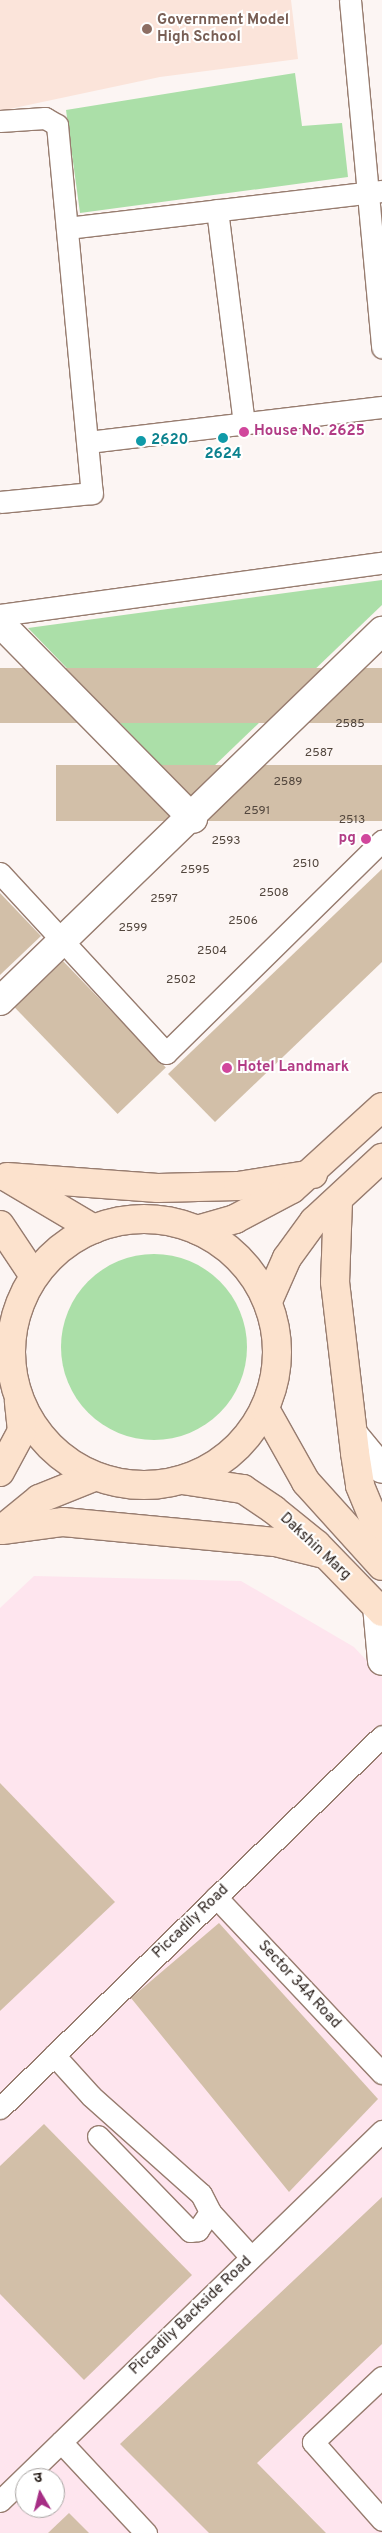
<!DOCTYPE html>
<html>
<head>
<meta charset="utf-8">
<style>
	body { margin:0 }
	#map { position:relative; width:382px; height:2533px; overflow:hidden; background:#fcf5f3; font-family:Overpass,"Noto Sans Devanagari",sans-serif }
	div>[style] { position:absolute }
	.built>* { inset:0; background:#fbe4da }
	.industrial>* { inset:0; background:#fee5ee }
	.green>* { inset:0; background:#abdfa8 }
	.round { border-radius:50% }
	.building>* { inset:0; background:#d2bfa8; transform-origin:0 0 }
	.roads { filter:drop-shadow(1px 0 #977c6f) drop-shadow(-1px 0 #977c6f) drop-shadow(0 1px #977c6f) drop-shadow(0 -1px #977c6f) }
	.minor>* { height:21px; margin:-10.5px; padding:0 10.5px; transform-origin:10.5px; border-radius:10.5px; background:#fff }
	.tertiary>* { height:28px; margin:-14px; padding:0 14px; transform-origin:14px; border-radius:14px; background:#fff }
	.secondary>* { height:28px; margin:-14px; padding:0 14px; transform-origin:14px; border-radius:14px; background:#fce2cd }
	.secondary>.ring { margin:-14px; padding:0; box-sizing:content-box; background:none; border:28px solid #fce2cd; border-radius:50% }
	.dots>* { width:14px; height:14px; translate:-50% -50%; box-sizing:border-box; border:2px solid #fff; border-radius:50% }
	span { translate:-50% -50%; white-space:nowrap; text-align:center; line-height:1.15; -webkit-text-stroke:4px #fff; paint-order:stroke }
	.number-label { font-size:12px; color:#52463d }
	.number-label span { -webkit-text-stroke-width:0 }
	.education-label { font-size:15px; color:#785e54; font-weight:700 }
	.left { translate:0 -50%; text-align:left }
	.hotel-label { font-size:15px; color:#b23c85; font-weight:700 }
	.right { translate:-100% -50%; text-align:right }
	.culture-label { font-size:15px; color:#0d838f; font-weight:700 }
	.street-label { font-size:15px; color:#281e19 }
	.north { position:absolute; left:15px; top:2468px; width:50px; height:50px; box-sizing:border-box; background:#fff; border:1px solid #a9a5a3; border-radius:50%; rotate:352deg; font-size:14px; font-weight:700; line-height:20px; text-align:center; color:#281e19 }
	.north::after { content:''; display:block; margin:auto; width:18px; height:22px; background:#a62e85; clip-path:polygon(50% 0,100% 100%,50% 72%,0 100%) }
</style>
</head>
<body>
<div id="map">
	<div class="built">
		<i style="clip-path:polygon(0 0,291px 0,298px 59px,160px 77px,0 111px)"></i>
	</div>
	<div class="industrial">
		<i style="clip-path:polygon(evenodd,34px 1576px,241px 1581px,354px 1647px,382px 1677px,382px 2533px,0 2533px,0 1608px,34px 1576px,25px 2478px,55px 2478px,55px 2508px,25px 2508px,25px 2478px)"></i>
	</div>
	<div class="green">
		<i style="clip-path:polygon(295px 73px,302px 126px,342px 123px,348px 177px,80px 213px,66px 110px)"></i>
		<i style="clip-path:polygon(382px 580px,382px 605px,187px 792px,28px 628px)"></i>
		<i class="round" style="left:61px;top:1254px;width:186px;height:186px"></i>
	</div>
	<div class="building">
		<i style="left:382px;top:668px;width:55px;height:392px;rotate:90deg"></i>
		<i style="left:382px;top:765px;width:56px;height:326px;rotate:90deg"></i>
		<i style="clip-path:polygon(382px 869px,382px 962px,215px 1122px,168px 1074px)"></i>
		<i style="clip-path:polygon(0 893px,41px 936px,0 975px)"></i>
		<i style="left:63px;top:961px;width:148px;height:67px;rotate:46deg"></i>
		<i style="clip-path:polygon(0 1783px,115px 1902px,0 2011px)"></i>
		<i style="clip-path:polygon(219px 1923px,378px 2099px,289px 2192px,131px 1998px)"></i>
		<i style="clip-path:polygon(44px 2124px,192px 2275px,84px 2380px,0 2294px,0 2166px)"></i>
		<i style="clip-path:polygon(382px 2197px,382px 2344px,257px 2463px,326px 2533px,209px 2533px,120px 2444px)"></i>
		<i style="clip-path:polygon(69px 2513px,89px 2533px,48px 2533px)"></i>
	</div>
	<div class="roads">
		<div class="minor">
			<i style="left:350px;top:0;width:349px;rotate:84.7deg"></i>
			<i style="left:0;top:121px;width:45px;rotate:-3.8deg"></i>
			<i style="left:45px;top:118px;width:14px;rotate:30deg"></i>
			<i style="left:57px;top:125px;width:370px;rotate:84.6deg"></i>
			<i style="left:92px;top:493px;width:92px;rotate:174.4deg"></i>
			<i style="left:217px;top:210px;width:215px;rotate:82.8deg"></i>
			<i style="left:67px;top:228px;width:317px;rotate:-6.7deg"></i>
			<i style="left:88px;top:442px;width:296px;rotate:-6.8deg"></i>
			<i style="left:0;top:615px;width:386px;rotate:-7.8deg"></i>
			<i style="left:0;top:873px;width:245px;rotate:47.3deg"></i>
			<i style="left:166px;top:1053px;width:303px;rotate:-44.5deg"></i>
			<i style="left:216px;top:1897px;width:242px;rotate:46.7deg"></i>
			<i style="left:54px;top:2055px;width:55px;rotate:47.9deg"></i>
			<i style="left:91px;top:2096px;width:147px;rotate:41.7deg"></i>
			<i style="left:201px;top:2194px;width:20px;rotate:63deg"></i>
			<i style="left:210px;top:2212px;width:22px;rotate:124deg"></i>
			<i style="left:198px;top:2230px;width:8px;rotate:173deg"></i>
			<i style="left:190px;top:2231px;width:132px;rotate:-134.1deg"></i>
			<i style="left:0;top:2108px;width:533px;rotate:-44.24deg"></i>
			<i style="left:210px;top:2212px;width:61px;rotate:47.7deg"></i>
			<i style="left:382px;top:2377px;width:95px;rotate:136.7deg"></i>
			<i style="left:313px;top:2442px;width:104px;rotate:48.5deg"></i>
			<i style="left:61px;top:2442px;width:125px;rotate:47deg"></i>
			<i style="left:0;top:2501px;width:532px;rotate:-44.09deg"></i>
		</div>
		<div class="tertiary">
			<i style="left:0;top:623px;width:275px;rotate:45.4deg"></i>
			<i style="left:0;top:1001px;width:532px;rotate:-44.09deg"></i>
			<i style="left:353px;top:1434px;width:45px;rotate:50.4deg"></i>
			<i style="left:377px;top:1606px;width:55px;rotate:84.8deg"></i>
		</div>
		<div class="secondary">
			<i style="left:7px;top:1177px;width:151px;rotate:4.2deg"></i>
			<i style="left:158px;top:1188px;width:80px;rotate:-1.4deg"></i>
			<i style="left:238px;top:1186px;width:76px;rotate:-9.1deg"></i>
			<i style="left:8px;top:1178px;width:100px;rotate:30.7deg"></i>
			<i style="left:338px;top:1201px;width:81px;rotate:92.1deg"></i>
			<i style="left:335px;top:1282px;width:172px;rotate:83.3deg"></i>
			<i style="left:355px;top:1453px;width:33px;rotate:81deg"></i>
			<i style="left:360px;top:1486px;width:57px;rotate:67.5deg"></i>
			<i class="ring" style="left:11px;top:1219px;width:238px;height:238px"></i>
			<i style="left:0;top:1225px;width:61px;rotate:56.3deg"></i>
			<i style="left:197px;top:1230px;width:40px;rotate:-16deg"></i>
			<i style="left:235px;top:1219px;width:64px;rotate:-27.8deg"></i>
			<i style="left:292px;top:1189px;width:122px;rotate:-42.3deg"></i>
			<i style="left:268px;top:1301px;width:47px;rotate:-66.2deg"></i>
			<i style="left:287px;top:1258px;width:46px;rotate:-53.9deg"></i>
			<i style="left:314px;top:1221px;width:93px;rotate:-42.8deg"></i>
			<i style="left:265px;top:1409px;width:84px;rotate:60.7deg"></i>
			<i style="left:306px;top:1482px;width:113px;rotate:47.9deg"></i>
			<i style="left:0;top:1472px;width:47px;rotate:-61.8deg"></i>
			<i style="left:22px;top:1431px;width:30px;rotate:-96deg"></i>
			<i style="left:182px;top:1480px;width:62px;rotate:8.4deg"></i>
			<i style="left:243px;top:1489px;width:37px;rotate:34deg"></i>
			<i style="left:274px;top:1510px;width:55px;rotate:39.1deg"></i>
			<i style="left:317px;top:1545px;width:93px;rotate:45.9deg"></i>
			<i style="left:1px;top:1530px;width:49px;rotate:-39.2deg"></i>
			<i style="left:39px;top:1499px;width:59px;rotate:-21.8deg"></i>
			<i style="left:2px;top:1530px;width:62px;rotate:-7.5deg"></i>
			<i style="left:63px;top:1522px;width:213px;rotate:5.4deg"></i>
			<i style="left:275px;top:1542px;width:50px;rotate:13.8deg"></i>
		</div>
	</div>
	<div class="dots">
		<i style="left:147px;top:29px;background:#8d6e63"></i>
		<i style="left:244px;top:432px;background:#d1479c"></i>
		<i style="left:223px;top:438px;background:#0f9aa8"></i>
		<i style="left:141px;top:441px;background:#0f9aa8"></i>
		<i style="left:366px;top:839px;background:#d1479c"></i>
		<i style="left:227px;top:1068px;background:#d1479c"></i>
	</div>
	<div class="number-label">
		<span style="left:350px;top:725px">2585</span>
		<span style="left:319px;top:754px">2587</span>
		<span style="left:288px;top:783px">2589</span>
		<span style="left:257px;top:812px">2591</span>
		<span style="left:352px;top:821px">2513</span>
		<span style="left:226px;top:842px">2593</span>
		<span style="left:306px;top:865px">2510</span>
		<span style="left:195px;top:871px">2595</span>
		<span style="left:274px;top:894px">2508</span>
		<span style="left:164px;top:900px">2597</span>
		<span style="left:243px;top:922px">2506</span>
		<span style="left:133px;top:929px">2599</span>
		<span style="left:212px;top:952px">2504</span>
		<span style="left:181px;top:981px">2502</span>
	</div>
	<div class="education-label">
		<span class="left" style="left:157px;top:29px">Government Model<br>High School</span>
	</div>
	<div class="hotel-label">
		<span class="left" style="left:254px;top:432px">House No. 2625</span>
		<span class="right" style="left:356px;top:839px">pg</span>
		<span class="left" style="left:237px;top:1068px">Hotel Landmark</span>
	</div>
	<div class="culture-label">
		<span class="left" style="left:151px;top:441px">2620</span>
		<span style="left:223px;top:455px">2624</span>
	</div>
	<div class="street-label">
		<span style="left:315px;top:1547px;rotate:43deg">Dakshin Marg</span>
		<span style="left:191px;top:1922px;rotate:-44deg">Piccadily Road</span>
		<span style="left:299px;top:1985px;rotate:47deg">Sector 34A Road</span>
		<span style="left:191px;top:2316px;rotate:-44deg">Piccadily Backside Road</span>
	</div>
	<div class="north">उ</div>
</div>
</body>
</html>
